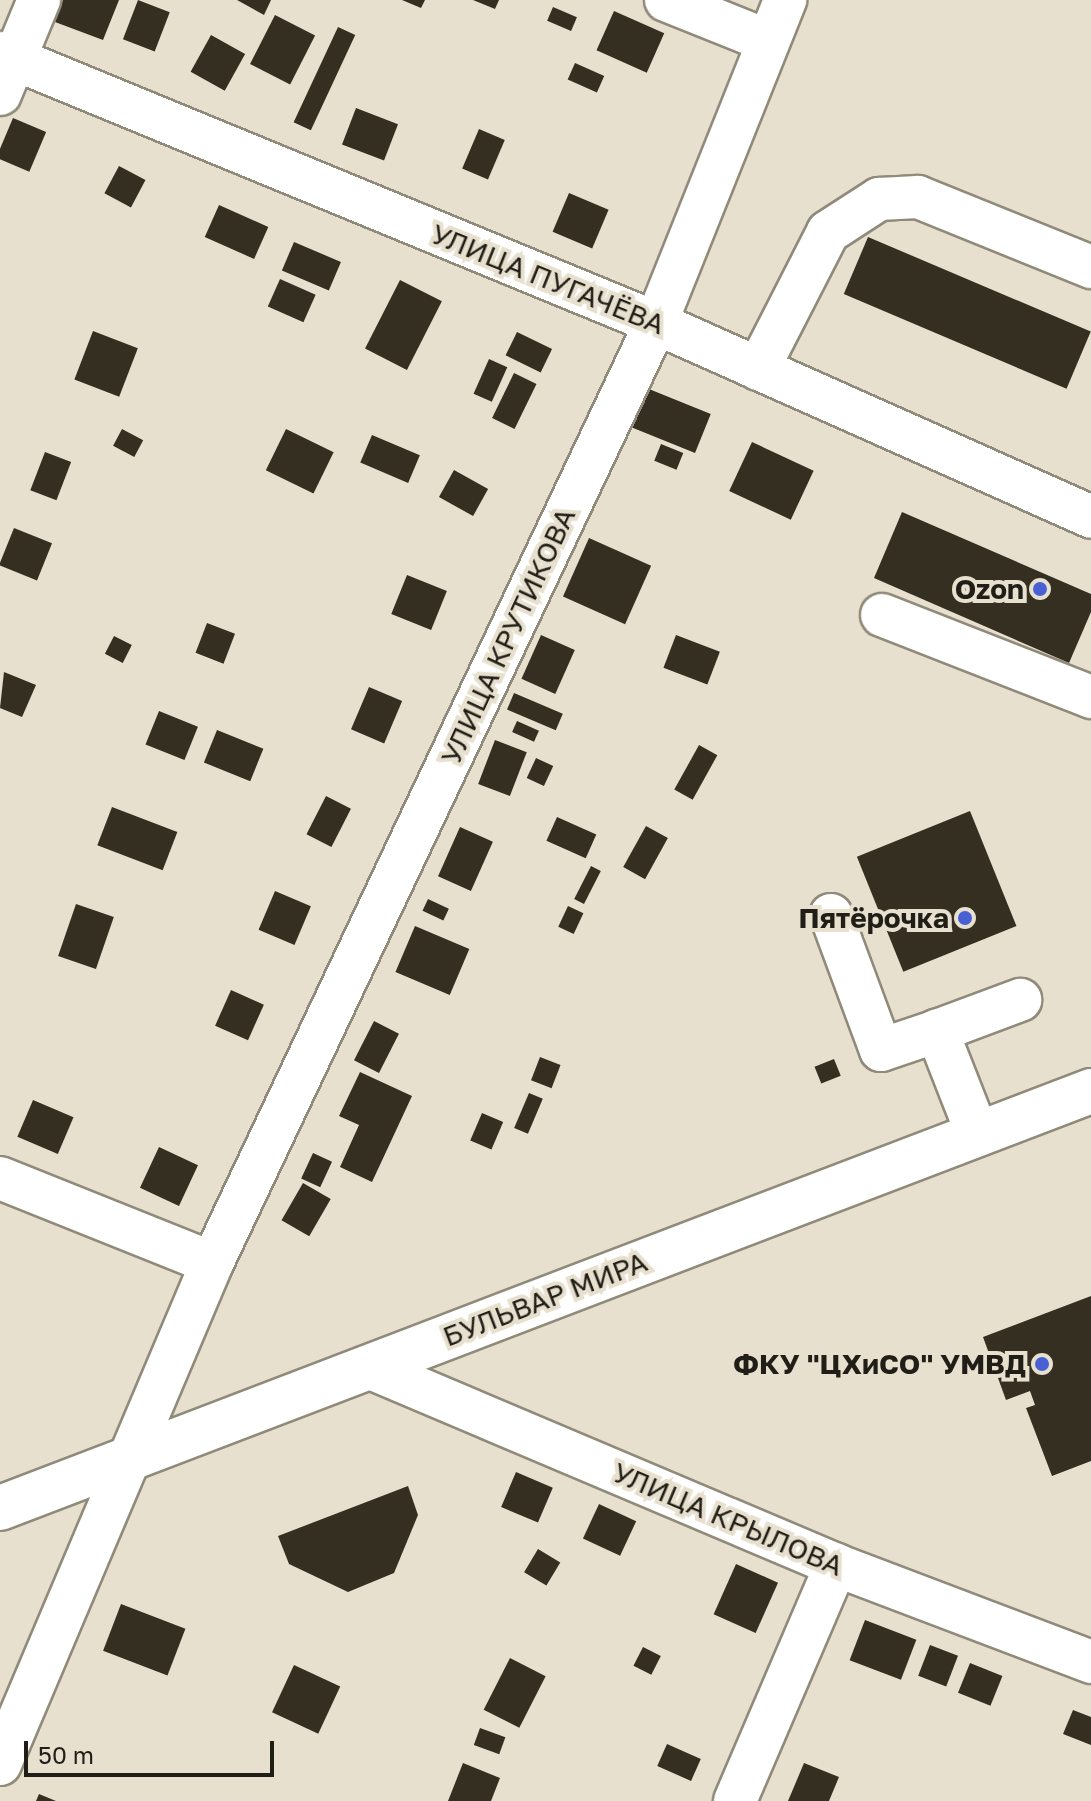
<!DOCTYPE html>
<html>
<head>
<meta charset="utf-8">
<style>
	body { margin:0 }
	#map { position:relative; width:1091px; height:1801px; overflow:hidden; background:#e7e0ce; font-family:"Golos Text",sans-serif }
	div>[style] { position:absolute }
	.building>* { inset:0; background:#352f21; transform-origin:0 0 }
	.roads { filter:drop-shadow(2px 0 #908a7a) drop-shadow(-2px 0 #908a7a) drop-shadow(0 2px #908a7a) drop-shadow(0 -2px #908a7a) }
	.minor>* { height:42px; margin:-21px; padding:0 21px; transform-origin:21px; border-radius:21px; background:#fff }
	.major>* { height:44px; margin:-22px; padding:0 22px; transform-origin:22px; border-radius:22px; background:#fff }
	.dots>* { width:22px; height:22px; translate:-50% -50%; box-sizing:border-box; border:4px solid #e7e0ce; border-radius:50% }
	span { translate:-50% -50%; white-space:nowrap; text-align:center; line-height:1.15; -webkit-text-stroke:8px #e7e0ce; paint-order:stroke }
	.street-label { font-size:28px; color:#201e17 }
	.poi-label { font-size:28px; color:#201e17; font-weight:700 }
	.right { translate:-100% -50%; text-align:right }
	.scale { position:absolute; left:24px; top:1741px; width:250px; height:36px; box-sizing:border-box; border:4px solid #201e17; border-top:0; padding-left:10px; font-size:24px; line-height:28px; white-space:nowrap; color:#201e17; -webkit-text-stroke:6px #e7e0ce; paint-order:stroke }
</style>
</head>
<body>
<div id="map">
	<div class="building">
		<i style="clip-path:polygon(63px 0,119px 0,103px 40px,55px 22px)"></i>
		<i style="left:138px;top:0;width:34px;height:42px;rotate:21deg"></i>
		<i style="clip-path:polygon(237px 0,271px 0,264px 15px)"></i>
		<i style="clip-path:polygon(402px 0,425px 0,421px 8px)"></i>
		<i style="clip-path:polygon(473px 0,499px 0,495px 9px)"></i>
		<i style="left:553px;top:7px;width:26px;height:15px;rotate:23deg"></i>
		<i style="left:614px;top:11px;width:55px;height:43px;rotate:24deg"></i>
		<i style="left:275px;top:15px;width:45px;height:55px;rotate:27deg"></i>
		<i style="left:338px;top:27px;width:19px;height:105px;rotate:25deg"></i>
		<i style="left:211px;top:35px;width:39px;height:42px;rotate:29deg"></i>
		<i style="left:575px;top:63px;width:32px;height:18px;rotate:24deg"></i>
		<i style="left:356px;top:108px;width:45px;height:39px;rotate:21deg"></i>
		<i style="left:13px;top:118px;width:36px;height:43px;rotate:23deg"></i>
		<i style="left:479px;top:129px;width:28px;height:43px;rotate:23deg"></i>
		<i style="left:119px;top:166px;width:30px;height:31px;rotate:28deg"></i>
		<i style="left:569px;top:193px;width:43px;height:42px;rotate:23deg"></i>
		<i style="left:219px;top:205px;width:54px;height:35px;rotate:24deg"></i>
		<i style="left:868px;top:237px;width:242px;height:62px;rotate:23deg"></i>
		<i style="left:294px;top:242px;width:51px;height:31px;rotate:23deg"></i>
		<i style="left:280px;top:279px;width:39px;height:30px;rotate:24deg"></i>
		<i style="left:400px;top:280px;width:47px;height:77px;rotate:27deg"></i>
		<i style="left:93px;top:331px;width:48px;height:52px;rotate:21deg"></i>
		<i style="left:517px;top:332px;width:39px;height:26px;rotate:26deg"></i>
		<i style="left:489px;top:359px;width:20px;height:38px;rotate:24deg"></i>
		<i style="left:514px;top:373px;width:25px;height:50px;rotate:26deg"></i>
		<i style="left:644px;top:387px;width:72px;height:42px;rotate:22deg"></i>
		<i style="left:122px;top:429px;width:24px;height:19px;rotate:28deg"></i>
		<i style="left:286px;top:429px;width:53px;height:46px;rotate:26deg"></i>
		<i style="left:372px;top:435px;width:52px;height:30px;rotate:23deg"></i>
		<i style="left:752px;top:442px;width:68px;height:54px;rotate:25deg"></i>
		<i style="left:661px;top:444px;width:24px;height:18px;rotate:22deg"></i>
		<i style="left:45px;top:452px;width:28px;height:41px;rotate:21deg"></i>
		<i style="left:454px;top:470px;width:39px;height:31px;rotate:29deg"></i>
		<i style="clip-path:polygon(902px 512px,1091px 594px,1091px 612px,1069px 663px,874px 578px)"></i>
		<i style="left:14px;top:528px;width:41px;height:40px;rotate:22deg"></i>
		<i style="left:589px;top:538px;width:68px;height:64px;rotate:24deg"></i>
		<i style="left:407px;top:575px;width:43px;height:42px;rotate:22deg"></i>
		<i style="left:207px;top:623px;width:30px;height:32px;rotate:21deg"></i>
		<i style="left:541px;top:635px;width:37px;height:48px;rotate:24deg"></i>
		<i style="left:676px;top:635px;width:47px;height:35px;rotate:21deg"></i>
		<i style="left:114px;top:636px;width:20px;height:20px;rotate:27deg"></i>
		<i style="clip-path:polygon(4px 672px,36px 685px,22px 717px,0 708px)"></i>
		<i style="left:369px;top:687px;width:36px;height:46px;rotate:23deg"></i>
		<i style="left:514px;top:693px;width:53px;height:18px;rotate:23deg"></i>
		<i style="left:159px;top:711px;width:42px;height:36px;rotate:22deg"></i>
		<i style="left:517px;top:721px;width:24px;height:12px;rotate:24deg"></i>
		<i style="left:217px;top:730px;width:50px;height:35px;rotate:22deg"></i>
		<i style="left:495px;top:740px;width:34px;height:47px;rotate:21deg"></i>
		<i style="left:699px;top:745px;width:21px;height:51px;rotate:29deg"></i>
		<i style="left:536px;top:758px;width:19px;height:22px;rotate:25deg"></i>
		<i style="left:326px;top:796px;width:28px;height:43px;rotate:27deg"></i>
		<i style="left:112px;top:807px;width:70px;height:41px;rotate:21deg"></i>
		<i style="left:970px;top:811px;width:124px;height:122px;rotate:68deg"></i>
		<i style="left:557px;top:817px;width:43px;height:26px;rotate:24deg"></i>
		<i style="left:646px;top:826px;width:25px;height:47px;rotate:29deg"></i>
		<i style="left:460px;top:827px;width:36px;height:54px;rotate:24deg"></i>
		<i style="left:591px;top:866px;width:11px;height:37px;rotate:27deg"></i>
		<i style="left:275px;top:891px;width:39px;height:42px;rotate:23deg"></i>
		<i style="left:428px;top:899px;width:23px;height:13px;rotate:25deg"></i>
		<i style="left:76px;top:904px;width:40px;height:55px;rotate:19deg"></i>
		<i style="left:568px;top:906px;width:17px;height:23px;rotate:25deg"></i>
		<i style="left:415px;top:926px;width:59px;height:50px;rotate:23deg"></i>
		<i style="left:231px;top:990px;width:36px;height:39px;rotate:24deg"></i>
		<i style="left:374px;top:1021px;width:28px;height:44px;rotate:27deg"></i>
		<i style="left:540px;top:1057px;width:22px;height:25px;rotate:21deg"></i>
		<i style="left:834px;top:1059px;width:18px;height:21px;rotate:68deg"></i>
		<i style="clip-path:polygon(360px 1072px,412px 1096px,372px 1182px,340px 1167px,359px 1125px,339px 1116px)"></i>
		<i style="left:529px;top:1093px;width:15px;height:38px;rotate:23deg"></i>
		<i style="left:33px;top:1100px;width:44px;height:40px;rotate:23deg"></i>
		<i style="left:482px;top:1113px;width:23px;height:30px;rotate:23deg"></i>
		<i style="left:159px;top:1147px;width:43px;height:45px;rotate:25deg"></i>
		<i style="left:313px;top:1153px;width:21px;height:28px;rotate:25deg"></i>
		<i style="left:303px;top:1183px;width:32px;height:43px;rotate:30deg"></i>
		<i style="clip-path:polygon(1091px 1296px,1091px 1461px,1052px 1476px,1026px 1408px,1035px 1405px,1030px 1391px,1006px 1400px,983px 1337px)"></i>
		<i style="left:516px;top:1472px;width:40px;height:38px;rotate:23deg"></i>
		<i style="clip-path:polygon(408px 1486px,418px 1515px,394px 1573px,348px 1592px,289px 1564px,278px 1536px)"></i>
		<i style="left:599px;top:1504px;width:41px;height:38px;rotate:25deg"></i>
		<i style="left:538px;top:1549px;width:26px;height:27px;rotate:31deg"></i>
		<i style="left:736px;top:1564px;width:46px;height:55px;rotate:24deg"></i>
		<i style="left:121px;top:1604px;width:69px;height:50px;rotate:21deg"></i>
		<i style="left:865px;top:1620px;width:55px;height:43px;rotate:21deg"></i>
		<i style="left:930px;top:1645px;width:30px;height:33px;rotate:21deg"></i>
		<i style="left:643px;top:1647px;width:20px;height:21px;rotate:27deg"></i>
		<i style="left:510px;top:1658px;width:40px;height:58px;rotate:27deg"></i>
		<i style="left:970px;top:1663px;width:35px;height:32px;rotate:22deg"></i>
		<i style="left:294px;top:1665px;width:51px;height:52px;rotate:25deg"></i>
		<i style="clip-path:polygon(1073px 1710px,1091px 1717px,1091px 1745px,1063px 1734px)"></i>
		<i style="left:480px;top:1728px;width:27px;height:18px;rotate:20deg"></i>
		<i style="left:667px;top:1744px;width:37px;height:24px;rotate:24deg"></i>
		<i style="clip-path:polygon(463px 1763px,500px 1778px,491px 1801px,448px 1801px)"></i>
		<i style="clip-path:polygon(804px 1763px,839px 1777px,829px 1801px,788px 1801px)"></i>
		<i style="clip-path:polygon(39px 1794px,56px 1801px,36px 1801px)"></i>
	</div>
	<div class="roads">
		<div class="minor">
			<i style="left:666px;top:0;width:110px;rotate:21.9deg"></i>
			<i style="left:0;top:53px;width:709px;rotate:22.37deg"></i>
			<i style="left:656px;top:323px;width:476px;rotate:24deg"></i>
			<i style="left:0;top:94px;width:102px;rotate:-67.5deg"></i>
			<i style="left:758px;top:369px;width:154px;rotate:-62.9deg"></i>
			<i style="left:828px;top:232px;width:61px;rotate:-32.9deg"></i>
			<i style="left:879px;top:199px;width:39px;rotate:-3deg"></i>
			<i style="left:918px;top:197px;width:187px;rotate:22deg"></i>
			<i style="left:882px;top:615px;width:225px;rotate:21.4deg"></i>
			<i style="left:831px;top:915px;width:144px;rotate:69.7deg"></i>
			<i style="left:881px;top:1050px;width:59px;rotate:-18.7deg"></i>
			<i style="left:977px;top:1133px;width:110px;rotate:-111.4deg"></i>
			<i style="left:937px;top:1031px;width:89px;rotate:-20.5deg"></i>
			<i style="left:0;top:1178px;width:228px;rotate:21.8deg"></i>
			<i style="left:212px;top:1263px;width:544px;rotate:112.94deg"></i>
			<i style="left:212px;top:1263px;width:1040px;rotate:-64.72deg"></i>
			<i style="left:656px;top:323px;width:348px;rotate:-68.2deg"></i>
			<i style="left:368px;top:1367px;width:508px;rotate:22.93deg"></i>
			<i style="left:836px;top:1565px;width:273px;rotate:20.8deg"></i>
			<i style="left:735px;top:1801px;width:257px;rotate:-66.8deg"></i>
		</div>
		<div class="major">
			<i style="left:0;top:1508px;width:1168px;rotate:-20.92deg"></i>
		</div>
	</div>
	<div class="dots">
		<i style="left:1040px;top:589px;background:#4860d4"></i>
		<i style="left:965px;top:918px;background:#4860d4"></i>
		<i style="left:1042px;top:1364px;background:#4860d4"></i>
	</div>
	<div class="street-label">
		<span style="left:548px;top:279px;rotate:22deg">УЛИЦА ПУГАЧЁВА</span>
		<span style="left:508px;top:636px;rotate:-65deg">УЛИЦА КРУТИКОВА</span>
		<span style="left:545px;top:1299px;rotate:-21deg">БУЛЬВАР МИРА</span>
		<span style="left:728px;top:1519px;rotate:23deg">УЛИЦА КРЫЛОВА</span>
	</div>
	<div class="poi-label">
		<span class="right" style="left:1024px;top:589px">Ozon</span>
		<span class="right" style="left:949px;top:918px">Пятёрочка</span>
		<span class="right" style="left:1026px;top:1364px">ФКУ "ЦХиСО" УМВД</span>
	</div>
	<div class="scale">50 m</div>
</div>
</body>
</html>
